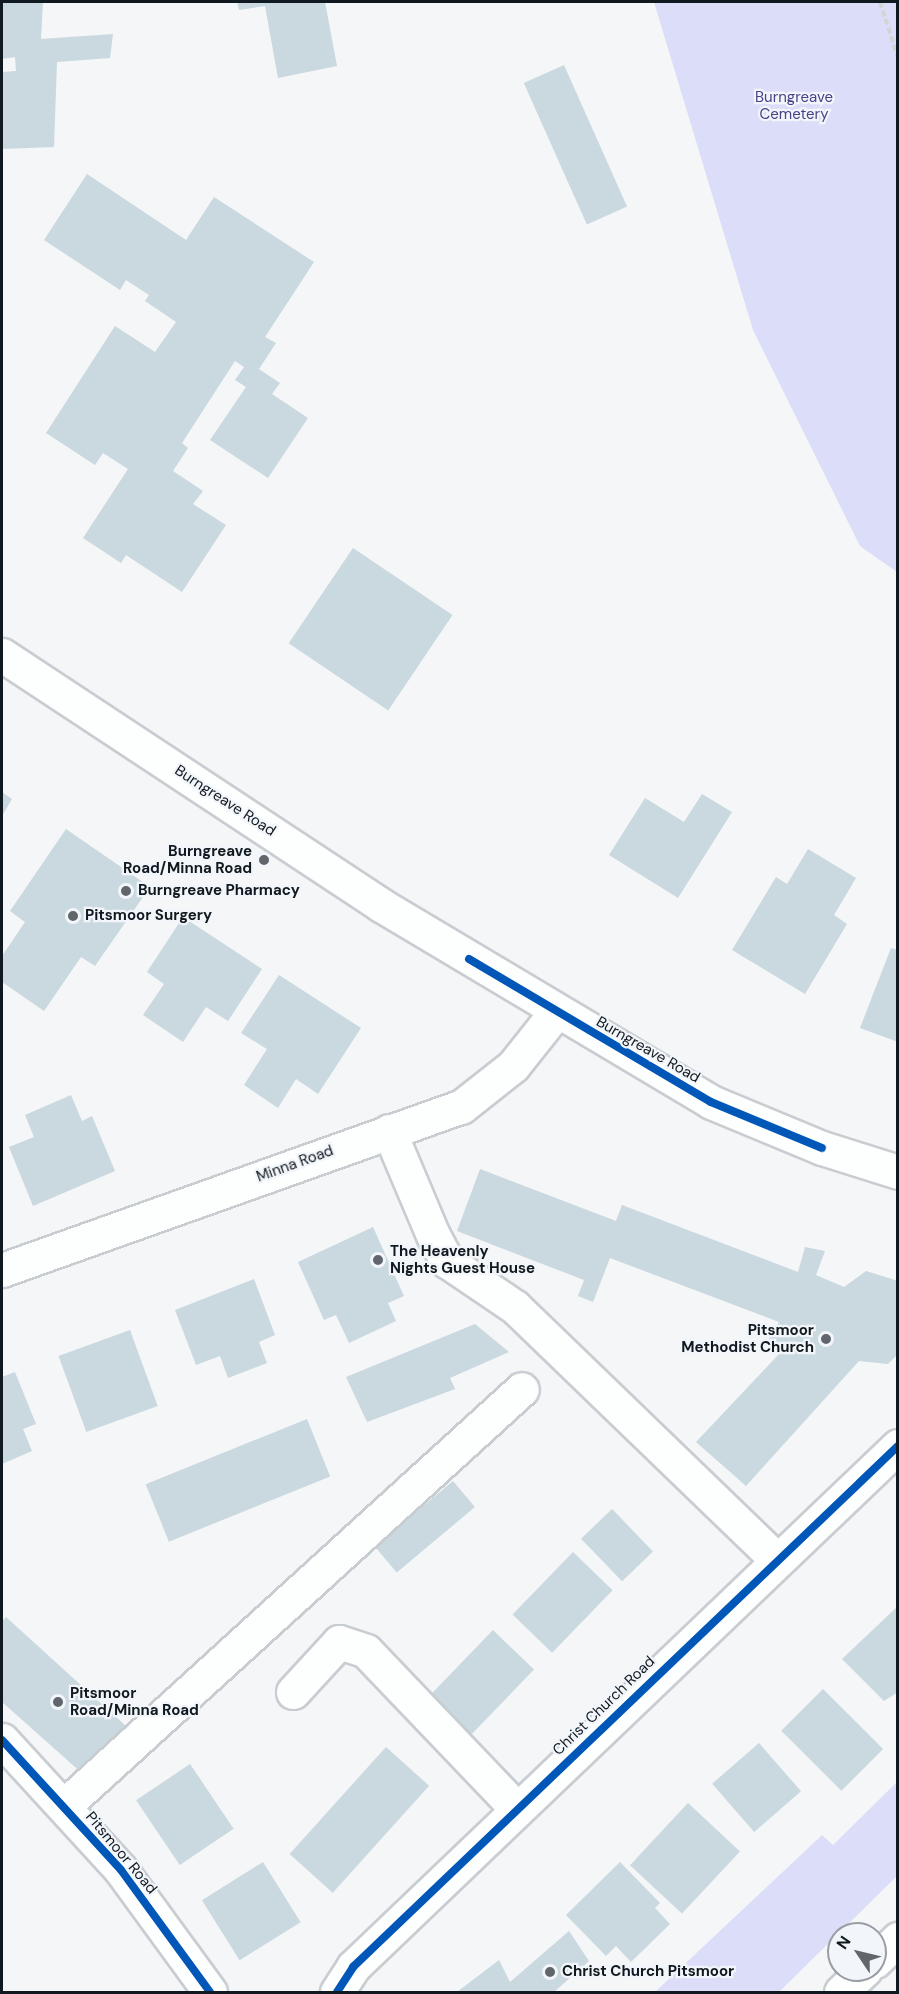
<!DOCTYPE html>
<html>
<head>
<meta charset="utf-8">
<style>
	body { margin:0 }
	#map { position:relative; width:899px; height:1994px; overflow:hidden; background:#f4f6f8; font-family:"DM Sans",sans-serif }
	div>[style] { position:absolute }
	.green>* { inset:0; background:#dbddf9 }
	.building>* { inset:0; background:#cad8df; transform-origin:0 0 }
	.path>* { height:4px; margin-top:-2px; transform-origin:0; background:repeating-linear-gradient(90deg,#d4d4d5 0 6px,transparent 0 9px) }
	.roads { filter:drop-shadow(2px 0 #c8cdd2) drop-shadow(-2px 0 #c8cdd2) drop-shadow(0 2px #c8cdd2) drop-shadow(0 -2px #c8cdd2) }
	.minor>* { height:33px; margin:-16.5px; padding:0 16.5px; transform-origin:16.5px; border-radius:16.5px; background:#fdfefe }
	.major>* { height:33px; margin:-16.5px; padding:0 16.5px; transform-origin:16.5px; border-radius:16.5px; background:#fdfefe }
	.cycleway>* { height:8px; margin:-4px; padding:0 4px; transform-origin:4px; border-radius:4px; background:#0057b8 }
	.dots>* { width:16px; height:16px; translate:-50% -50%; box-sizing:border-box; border:3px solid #f2f6fa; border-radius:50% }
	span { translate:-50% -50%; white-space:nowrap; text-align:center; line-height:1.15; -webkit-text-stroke:4.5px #f2f6fa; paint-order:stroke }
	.park-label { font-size:15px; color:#474388 }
	.street-label { font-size:15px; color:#111920 }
	.poi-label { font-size:15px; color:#111920; font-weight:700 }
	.right { translate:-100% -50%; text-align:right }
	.left { translate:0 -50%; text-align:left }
	.frame { position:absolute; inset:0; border:3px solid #111920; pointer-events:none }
	.north { position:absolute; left:827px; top:1922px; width:60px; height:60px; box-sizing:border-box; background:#f2f6fa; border:2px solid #989ea3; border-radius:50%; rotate:305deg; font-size:16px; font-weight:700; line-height:24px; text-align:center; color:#111920 }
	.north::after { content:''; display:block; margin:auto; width:21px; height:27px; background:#60666c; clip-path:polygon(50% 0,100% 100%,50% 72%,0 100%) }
</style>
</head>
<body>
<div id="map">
	<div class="green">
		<i style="clip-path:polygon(654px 2px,897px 2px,897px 572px,860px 546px,753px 330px)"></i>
		<i style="clip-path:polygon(897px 1782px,897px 1876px,779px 1992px,655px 1992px,822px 1835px,833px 1845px)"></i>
	</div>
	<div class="building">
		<i style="clip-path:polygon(2px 2px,43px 2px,41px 39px,113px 34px,110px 58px,57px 62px,54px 147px,2px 149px,2px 72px,16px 71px,15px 57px,2px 59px)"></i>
		<i style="clip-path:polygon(237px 2px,325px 2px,337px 66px,278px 78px,265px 6px,239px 10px)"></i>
		<i style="left:564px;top:65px;width:155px;height:44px;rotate:66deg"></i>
		<i style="clip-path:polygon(87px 174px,186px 240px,214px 197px,314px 262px,265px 337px,276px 343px,259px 369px,280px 383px,272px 394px,308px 418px,268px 478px,210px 440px,246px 387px,235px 380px,244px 367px,235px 361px,182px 443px,188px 448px,173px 471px,203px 491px,193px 504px,226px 525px,182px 592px,126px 555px,121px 563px,83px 538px,128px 469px,103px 453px,95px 465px,46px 433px,115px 326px,155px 352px,176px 322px,145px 301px,149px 295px,126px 280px,120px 290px,44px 240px)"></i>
		<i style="left:353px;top:548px;width:120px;height:115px;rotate:34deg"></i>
		<i style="clip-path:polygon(2px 792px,12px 799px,2px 816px)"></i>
		<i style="clip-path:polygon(702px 794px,732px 812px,678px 898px,609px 855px,645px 798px,684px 822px)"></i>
		<i style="clip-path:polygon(66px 829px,150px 887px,95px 966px,81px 957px,44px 1011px,2px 982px,2px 956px,25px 922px,10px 911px)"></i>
		<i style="clip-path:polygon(808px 849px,856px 878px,834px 915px,847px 924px,805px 994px,732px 950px,776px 877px,787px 884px)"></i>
		<i style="clip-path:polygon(183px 917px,262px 969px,228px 1021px,206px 1007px,183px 1042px,143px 1015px,164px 984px,147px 972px)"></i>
		<i style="clip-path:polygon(891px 948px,898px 950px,898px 1042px,860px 1028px)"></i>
		<i style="clip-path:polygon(279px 975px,361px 1028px,318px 1094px,296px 1079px,278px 1108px,244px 1085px,267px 1049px,241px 1033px)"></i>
		<i style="clip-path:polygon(71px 1095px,82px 1121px,92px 1116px,115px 1171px,33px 1206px,9px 1147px,34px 1137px,25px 1115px)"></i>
		<i style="clip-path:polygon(480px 1169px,616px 1221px,622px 1205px,798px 1272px,805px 1247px,825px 1251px,816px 1275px,844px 1287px,866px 1271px,898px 1281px,898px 1354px,888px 1364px,859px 1361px,746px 1486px,696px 1442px,781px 1352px,769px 1339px,779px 1322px,610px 1258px,593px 1302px,578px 1296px,584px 1280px,457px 1231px)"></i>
		<i style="clip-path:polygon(373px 1227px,404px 1296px,388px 1303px,396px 1321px,349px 1343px,336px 1315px,324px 1320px,298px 1262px)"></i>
		<i style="clip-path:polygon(254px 1279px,275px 1335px,259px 1342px,267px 1363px,228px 1378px,220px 1356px,196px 1365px,175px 1310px)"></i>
		<i style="clip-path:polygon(475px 1324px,509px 1352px,450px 1378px,455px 1389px,367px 1422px,346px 1377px)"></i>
		<i style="left:130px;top:1330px;width:81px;height:76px;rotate:70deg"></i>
		<i style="clip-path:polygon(15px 1372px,36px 1424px,23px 1429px,32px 1451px,2px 1464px,2px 1377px)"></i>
		<i style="left:307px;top:1419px;width:62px;height:174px;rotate:68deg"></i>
		<i style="left:453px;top:1481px;width:34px;height:102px;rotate:50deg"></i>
		<i style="left:612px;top:1509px;width:59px;height:43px;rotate:46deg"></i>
		<i style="left:573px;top:1552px;width:55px;height:87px;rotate:44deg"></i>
		<i style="clip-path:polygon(898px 1606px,898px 1692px,884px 1701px,842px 1659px)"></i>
		<i style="clip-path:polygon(6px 1617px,127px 1727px,84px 1775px,2px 1702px,2px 1621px)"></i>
		<i style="left:493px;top:1630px;width:57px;height:93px;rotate:44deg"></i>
		<i style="left:823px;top:1689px;width:85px;height:59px;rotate:45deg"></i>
		<i style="left:759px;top:1743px;width:64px;height:62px;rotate:49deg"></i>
		<i style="left:386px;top:1747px;width:58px;height:144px;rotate:42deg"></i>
		<i style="left:190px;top:1764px;width:78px;height:65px;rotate:56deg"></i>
		<i style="left:688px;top:1803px;width:71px;height:85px;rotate:43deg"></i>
		<i style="left:263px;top:1862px;width:71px;height:72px;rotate:58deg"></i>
		<i style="clip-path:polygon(620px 1862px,660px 1903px,655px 1908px,670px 1924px,631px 1962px,616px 1946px,606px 1956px,566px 1915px)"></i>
		<i style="clip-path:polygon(569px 1931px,589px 1961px,554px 1992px,457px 1992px,499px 1960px,510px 1982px)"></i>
	</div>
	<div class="path">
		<i style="left:880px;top:2px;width:59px;rotate:72.2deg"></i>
	</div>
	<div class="roads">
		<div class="minor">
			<i style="left:389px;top:1131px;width:113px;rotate:67.1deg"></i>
			<i style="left:433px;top:1235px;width:30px;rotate:62deg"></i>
			<i style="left:447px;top:1261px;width:82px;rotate:34.1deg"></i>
			<i style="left:515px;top:1307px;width:363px;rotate:44deg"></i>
			<i style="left:293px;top:1692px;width:68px;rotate:-47.4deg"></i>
			<i style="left:339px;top:1642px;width:28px;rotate:18deg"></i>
			<i style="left:366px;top:1651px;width:219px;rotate:46.3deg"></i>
			<i style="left:2px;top:1740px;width:176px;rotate:47.5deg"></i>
			<i style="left:121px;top:1870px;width:151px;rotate:53.9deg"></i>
			<i style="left:64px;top:1806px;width:619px;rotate:-42.32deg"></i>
			<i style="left:875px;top:1961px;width:32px;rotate:-44deg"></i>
			<i style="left:337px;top:1992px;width:30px;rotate:-57deg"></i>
			<i style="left:353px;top:1967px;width:754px;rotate:-43.71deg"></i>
			<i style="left:841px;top:1992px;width:33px;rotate:-43deg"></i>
		</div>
		<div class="major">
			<i style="left:2px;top:655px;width:454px;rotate:33.4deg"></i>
			<i style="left:381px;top:905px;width:384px;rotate:30.8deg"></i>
			<i style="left:711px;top:1102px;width:120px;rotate:22.5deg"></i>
			<i style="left:822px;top:1148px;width:80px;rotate:17.5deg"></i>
			<i style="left:2px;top:1270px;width:487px;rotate:-19.6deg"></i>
			<i style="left:461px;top:1107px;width:66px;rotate:-38.3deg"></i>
			<i style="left:513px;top:1066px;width:69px;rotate:-51.5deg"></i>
		</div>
	</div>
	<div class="cycleway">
		<i style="left:469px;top:959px;width:281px;rotate:30.6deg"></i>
		<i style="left:711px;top:1102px;width:120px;rotate:22.5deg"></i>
		<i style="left:2px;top:1740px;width:176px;rotate:47.5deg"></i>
		<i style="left:121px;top:1870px;width:151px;rotate:53.9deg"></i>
		<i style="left:337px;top:1992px;width:30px;rotate:-57deg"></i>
		<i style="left:353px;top:1967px;width:754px;rotate:-43.71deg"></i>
	</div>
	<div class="dots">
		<i style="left:264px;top:860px;background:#60666c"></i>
		<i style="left:126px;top:891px;background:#60666c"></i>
		<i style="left:73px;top:916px;background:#60666c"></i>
		<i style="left:378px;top:1260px;background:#60666c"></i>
		<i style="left:826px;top:1339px;background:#60666c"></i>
		<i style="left:58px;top:1702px;background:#60666c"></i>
		<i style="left:550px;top:1972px;background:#60666c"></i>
	</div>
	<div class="park-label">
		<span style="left:794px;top:106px">Burngreave<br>Cemetery</span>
	</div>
	<div class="street-label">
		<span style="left:225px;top:801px;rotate:33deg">Burngreave Road</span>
		<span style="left:648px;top:1050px;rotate:30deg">Burngreave Road</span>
		<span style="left:295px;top:1164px;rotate:-20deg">Minna Road</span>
		<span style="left:604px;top:1706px;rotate:-44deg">Christ Church Road</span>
		<span style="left:121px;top:1853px;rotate:50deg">Pitsmoor Road</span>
	</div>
	<div class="poi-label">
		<span class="right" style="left:252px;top:860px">Burngreave<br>Road/Minna Road</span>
		<span class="left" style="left:138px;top:891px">Burngreave Pharmacy</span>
		<span class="left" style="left:85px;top:916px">Pitsmoor Surgery</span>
		<span class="left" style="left:390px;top:1260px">The Heavenly<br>Nights Guest House</span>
		<span class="right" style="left:814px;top:1339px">Pitsmoor<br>Methodist Church</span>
		<span class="left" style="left:70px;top:1702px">Pitsmoor<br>Road/Minna Road</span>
		<span class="left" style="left:562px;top:1972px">Christ Church Pitsmoor</span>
	</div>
	<div class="frame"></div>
	<div class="north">N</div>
</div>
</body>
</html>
